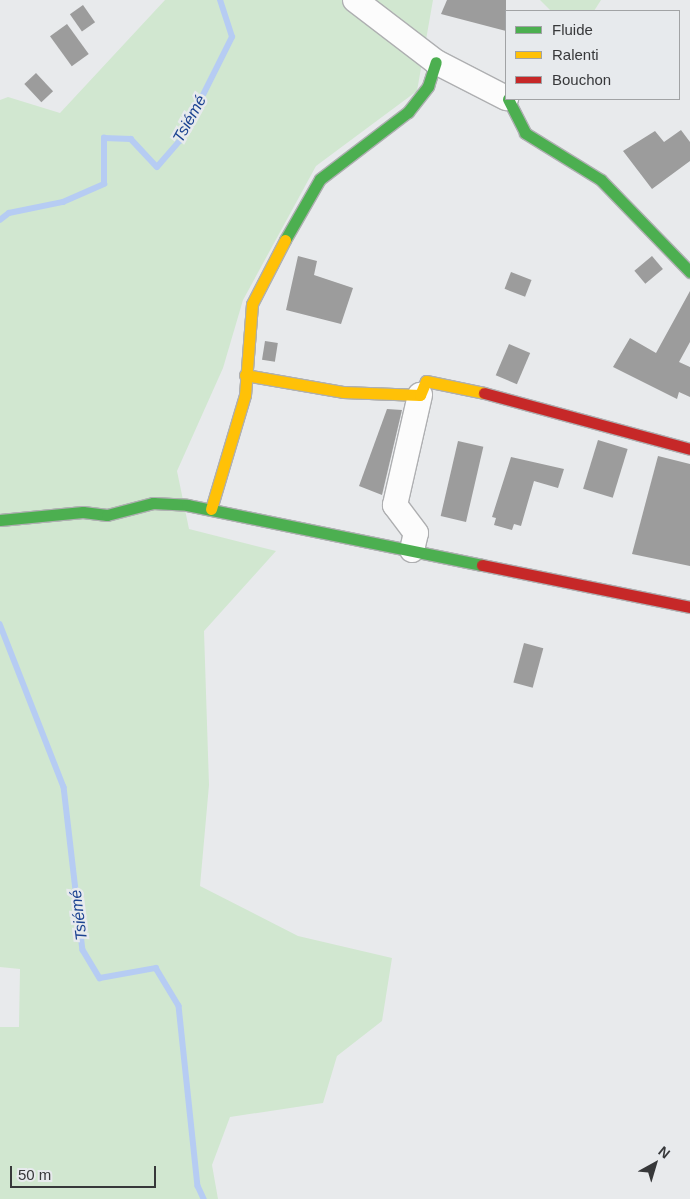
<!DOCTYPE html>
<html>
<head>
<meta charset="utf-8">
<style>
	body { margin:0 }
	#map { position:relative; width:690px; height:1199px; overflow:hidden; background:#e8eaec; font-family:Helvetica,sans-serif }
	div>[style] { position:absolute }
	.green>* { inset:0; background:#d1e7d0 }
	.stream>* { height:5.5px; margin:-2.75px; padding:0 2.75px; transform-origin:2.75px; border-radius:2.75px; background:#b6ccf3 }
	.building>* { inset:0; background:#9c9c9c; transform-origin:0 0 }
	.roads { filter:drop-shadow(1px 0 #aeafb1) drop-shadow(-1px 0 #aeafb1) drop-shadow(0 1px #aeafb1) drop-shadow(0 -1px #aeafb1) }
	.street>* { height:24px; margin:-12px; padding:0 12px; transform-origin:12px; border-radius:12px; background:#fcfcfc }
	.fast>* { height:11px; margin:-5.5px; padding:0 5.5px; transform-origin:5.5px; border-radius:5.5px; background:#4caf50 }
	.slow>* { height:11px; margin:-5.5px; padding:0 5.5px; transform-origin:5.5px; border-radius:5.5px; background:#ffc107 }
	.jam>* { height:11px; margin:-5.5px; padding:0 5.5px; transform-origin:5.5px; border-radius:5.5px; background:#c62828 }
	span { translate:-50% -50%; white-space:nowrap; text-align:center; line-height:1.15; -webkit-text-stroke:5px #e7eaed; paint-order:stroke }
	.water-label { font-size:16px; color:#1b4391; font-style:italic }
	.legend { position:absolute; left:505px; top:10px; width:175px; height:90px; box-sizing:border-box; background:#e7eaed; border:1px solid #a1a3a5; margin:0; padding:6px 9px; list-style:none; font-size:15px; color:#37383a }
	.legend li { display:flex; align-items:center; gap:10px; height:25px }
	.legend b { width:25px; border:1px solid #a1a3a5 }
	.north { position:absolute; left:630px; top:1139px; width:50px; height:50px; -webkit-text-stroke:4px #e7eaed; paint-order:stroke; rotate:39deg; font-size:14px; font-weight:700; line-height:20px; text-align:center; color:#37383a }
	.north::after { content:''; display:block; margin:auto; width:18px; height:22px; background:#37383a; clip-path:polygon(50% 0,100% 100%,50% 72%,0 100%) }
	.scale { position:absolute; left:10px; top:1166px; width:146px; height:22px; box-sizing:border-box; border:2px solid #37383a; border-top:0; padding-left:6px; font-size:15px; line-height:18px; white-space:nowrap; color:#37383a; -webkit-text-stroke:4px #e7eaed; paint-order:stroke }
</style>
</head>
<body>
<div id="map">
	<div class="green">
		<i style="clip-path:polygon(165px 0,433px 0,417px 91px,316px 166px,243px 300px,223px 368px,177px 471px,189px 529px,276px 551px,204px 631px,209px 785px,200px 886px,298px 936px,392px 958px,382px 1021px,337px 1056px,323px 1103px,230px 1117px,212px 1165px,218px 1199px,0 1199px,0 1027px,19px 1027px,20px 969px,0 967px,0 100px,8px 97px,60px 113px)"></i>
		<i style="clip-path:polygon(540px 0,601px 0,594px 11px,551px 11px)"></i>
	</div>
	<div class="stream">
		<i style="left:0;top:220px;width:11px;rotate:-38deg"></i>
		<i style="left:9px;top:213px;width:55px;rotate:-11.5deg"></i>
		<i style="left:63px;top:202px;width:45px;rotate:-23.7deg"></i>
		<i style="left:104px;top:184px;width:46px;rotate:-90deg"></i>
		<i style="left:104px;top:138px;width:27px;rotate:2deg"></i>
		<i style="left:131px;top:139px;width:38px;rotate:47deg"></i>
		<i style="left:157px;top:167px;width:35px;rotate:-49deg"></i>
		<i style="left:180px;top:141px;width:116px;rotate:-63.4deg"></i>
		<i style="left:232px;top:37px;width:39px;rotate:-108deg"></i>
		<i style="left:0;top:624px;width:175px;rotate:68.6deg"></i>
		<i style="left:64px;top:787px;width:164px;rotate:83.4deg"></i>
		<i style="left:83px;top:950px;width:33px;rotate:59deg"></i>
		<i style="left:100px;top:978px;width:57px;rotate:-10.1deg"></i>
		<i style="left:156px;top:968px;width:44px;rotate:58.8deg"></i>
		<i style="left:179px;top:1006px;width:181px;rotate:84deg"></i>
		<i style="left:198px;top:1186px;width:14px;rotate:65deg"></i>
	</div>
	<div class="building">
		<i style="clip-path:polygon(447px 0,506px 0,506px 31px,441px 14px)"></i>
		<i style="left:83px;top:5px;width:21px;height:16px;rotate:55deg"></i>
		<i style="left:67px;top:24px;width:37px;height:21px;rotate:54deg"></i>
		<i style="left:36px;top:73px;width:25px;height:16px;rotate:47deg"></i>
		<i style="clip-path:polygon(681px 130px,690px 142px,690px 161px,652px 189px,623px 151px,655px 131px,664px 142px)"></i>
		<i style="clip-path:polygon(298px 256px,317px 261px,314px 275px,353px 288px,341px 324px,286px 310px)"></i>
		<i style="left:652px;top:256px;width:17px;height:23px;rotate:50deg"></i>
		<i style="left:511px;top:272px;width:22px;height:18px;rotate:21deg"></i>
		<i style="clip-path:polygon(690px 291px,690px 342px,679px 362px,690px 367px,690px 397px,679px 392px,677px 399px,613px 367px,630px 338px,656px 353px)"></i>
		<i style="left:265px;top:341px;width:13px;height:19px;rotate:9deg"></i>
		<i style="left:509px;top:344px;width:23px;height:34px;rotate:23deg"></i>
		<i style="clip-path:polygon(387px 409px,402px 410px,382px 495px,359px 486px)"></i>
		<i style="left:598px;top:440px;width:31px;height:51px;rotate:17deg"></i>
		<i style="left:458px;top:441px;width:26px;height:77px;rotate:13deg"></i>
		<i style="clip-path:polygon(658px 456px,690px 464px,690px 566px,632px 554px)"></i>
		<i style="clip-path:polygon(511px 457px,564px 469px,558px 488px,534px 481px,521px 526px,514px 524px,512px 530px,494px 525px,496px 518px,492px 517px)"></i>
		<i style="left:524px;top:643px;width:20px;height:41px;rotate:15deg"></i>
	</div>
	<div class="roads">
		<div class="street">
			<i style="left:355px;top:0;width:102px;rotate:37.4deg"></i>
			<i style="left:436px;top:62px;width:79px;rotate:27.2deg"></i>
			<i style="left:412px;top:550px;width:17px;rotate:-77deg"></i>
			<i style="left:416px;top:533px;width:35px;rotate:-127deg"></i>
			<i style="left:395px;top:505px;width:113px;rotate:-77.2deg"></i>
		</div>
		<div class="fast">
			<i style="left:508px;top:99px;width:38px;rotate:63deg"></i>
			<i style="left:525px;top:133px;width:89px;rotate:31.7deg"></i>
			<i style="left:601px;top:180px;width:128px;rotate:45.9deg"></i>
			<i style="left:285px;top:240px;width:70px;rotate:-60.2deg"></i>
			<i style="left:320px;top:179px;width:111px;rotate:-37.3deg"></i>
			<i style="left:408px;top:112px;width:33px;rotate:-52deg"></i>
			<i style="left:428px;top:86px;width:25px;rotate:-72deg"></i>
			<i style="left:0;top:520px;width:83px;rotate:-5.5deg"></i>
			<i style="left:83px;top:512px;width:24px;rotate:7deg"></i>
			<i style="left:107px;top:515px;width:48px;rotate:-14.6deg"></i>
			<i style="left:153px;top:503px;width:34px;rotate:3deg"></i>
			<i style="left:187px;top:505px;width:301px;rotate:11.5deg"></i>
		</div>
		<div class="slow">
			<i style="left:245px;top:375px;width:99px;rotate:9.8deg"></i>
			<i style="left:343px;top:392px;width:77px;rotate:2.2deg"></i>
			<i style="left:420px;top:395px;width:15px;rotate:-67deg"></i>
			<i style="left:426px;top:381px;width:59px;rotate:11.7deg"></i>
			<i style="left:211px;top:509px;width:119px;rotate:-73.4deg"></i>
			<i style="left:245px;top:395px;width:91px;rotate:-85.6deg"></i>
			<i style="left:252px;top:304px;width:72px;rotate:-62.7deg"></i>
		</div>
		<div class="jam">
			<i style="left:484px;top:393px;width:213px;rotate:15.2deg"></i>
			<i style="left:482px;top:565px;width:212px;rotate:11.4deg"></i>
		</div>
	</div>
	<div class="water-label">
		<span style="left:190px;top:119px;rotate:-61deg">Tsiémé</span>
		<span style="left:79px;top:915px;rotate:-97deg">Tsiémé</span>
	</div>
	<ul class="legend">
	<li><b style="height:6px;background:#4caf50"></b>Fluide</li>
	<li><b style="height:6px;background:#ffc107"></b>Ralenti</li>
	<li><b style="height:6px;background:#c62828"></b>Bouchon</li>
	</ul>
	<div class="north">N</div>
	<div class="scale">50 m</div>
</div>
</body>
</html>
